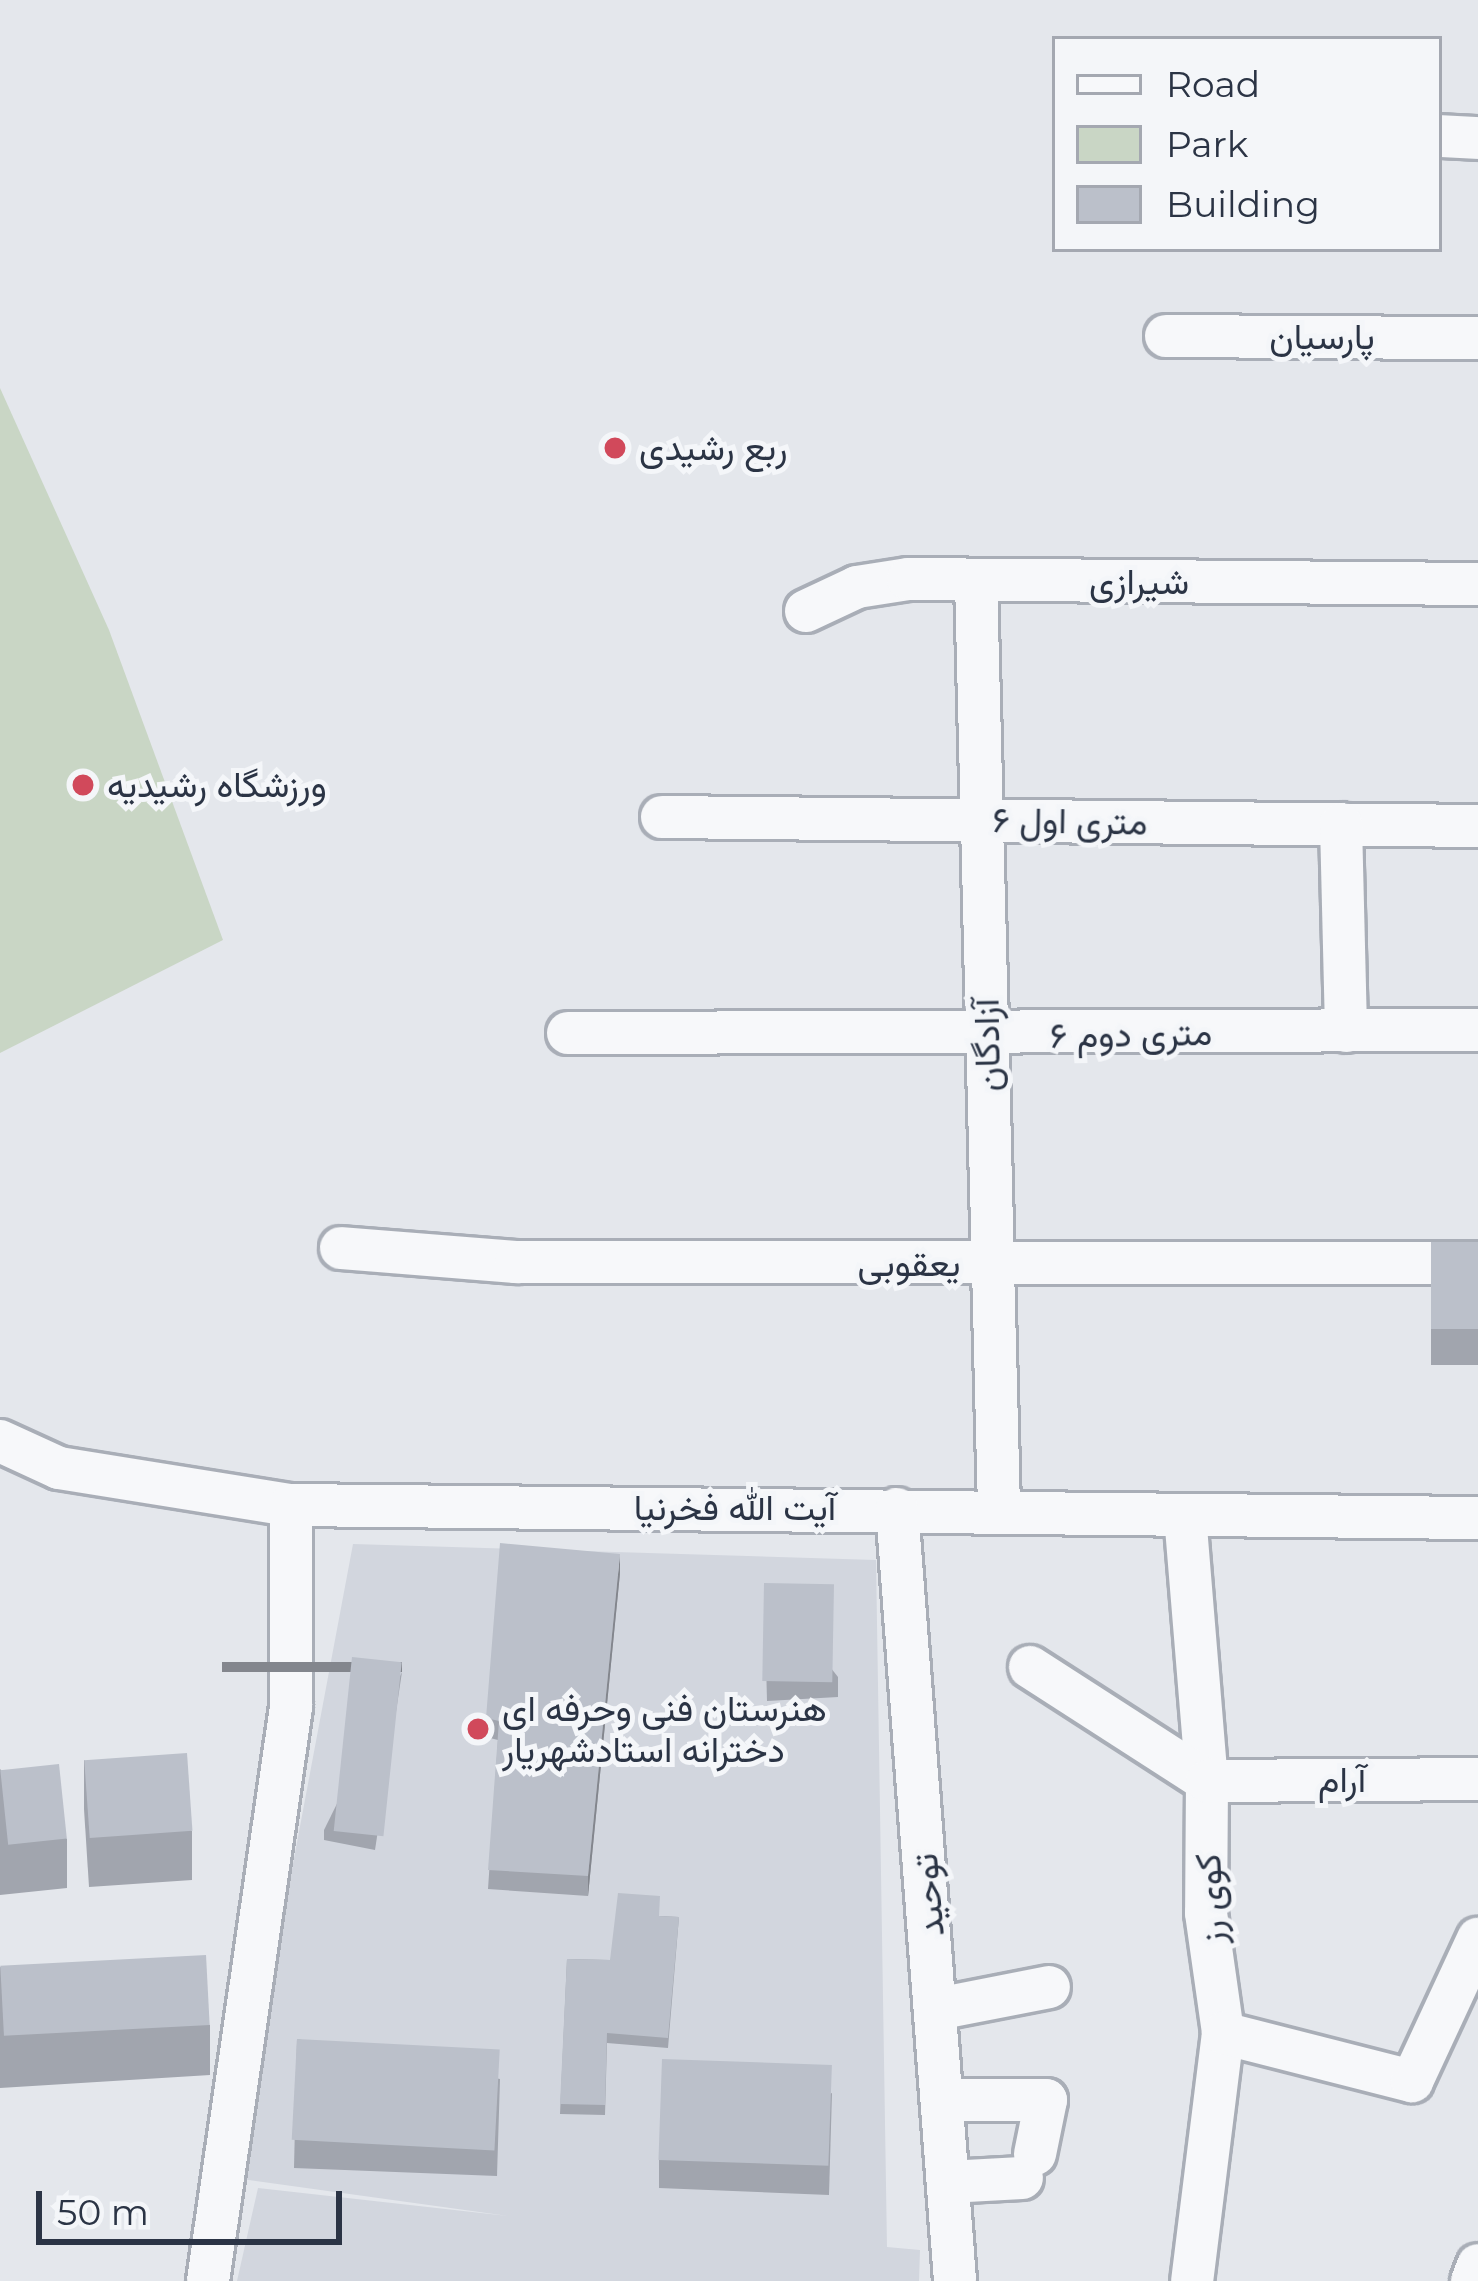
<!DOCTYPE html>
<html>
<head>
<meta charset="utf-8">
<style>
	body { margin:0 }
	#map { position:relative; width:1478px; height:2281px; overflow:hidden; background:#e4e7ec; font-family:Montserrat,Vazirmatn,sans-serif }
	div>[style] { position:absolute }
	.built>* { inset:0; background:#d2d6de }
	.green>* { inset:0; background:#c9d6c5 }
	.roads { filter:drop-shadow(3px 0 #a9aeb7) drop-shadow(-3px 0 #a9aeb7) drop-shadow(0 3px #a9aeb7) drop-shadow(0 -3px #a9aeb7) }
	.minor>* { height:42px; margin:-21px; padding:0 21px; transform-origin:21px; border-radius:21px; background:#f7f8fa }
	.wall>* { inset:0; background:#a1a5ae; transform-origin:0 0 }
	.shaded-wall>* { inset:0; background:#83868d; transform-origin:0 0 }
	.building>* { inset:0; background:#bbc0ca; transform-origin:0 0 }
	.dots>* { width:33px; height:33px; translate:-50% -50%; box-sizing:border-box; border:6px solid #f4f6f9; border-radius:50% }
	span { translate:-50% -50%; white-space:nowrap; text-align:center; line-height:1.15; -webkit-text-stroke:10px #f4f6f9; paint-order:stroke }
	.street-label { font-size:36px; color:#2b3445 }
	.poi-label { font-size:36px; color:#2b3445 }
	.left { translate:0 -50%; text-align:left }
	.legend { position:absolute; left:1052px; top:36px; width:390px; height:216px; box-sizing:border-box; background:#f4f6f9; border:3px solid #a4a8b1; margin:0; padding:15px 21px; list-style:none; font-size:36px; color:#2b3445 }
	.legend li { display:flex; align-items:center; gap:24px; height:60px }
	.legend b { width:60px; border:3px solid #a4a8b1 }
	.scale { position:absolute; left:36px; top:2191px; width:306px; height:54px; box-sizing:border-box; border:6px solid #2b3445; border-top:0; padding-left:15px; font-size:36px; line-height:42px; white-space:nowrap; color:#2b3445; -webkit-text-stroke:9px #f4f6f9; paint-order:stroke }
</style>
</head>
<body>
<div id="map">
	<div class="built">
		<i style="clip-path:polygon(353px 1544px,876px 1560px,887px 2247px,920px 2250px,919px 2281px,237px 2281px,258px 2188px,508px 2216px,234px 2178px)"></i>
	</div>
	<div class="green">
		<i style="clip-path:polygon(0 388px,109px 630px,223px 940px,0 1053px)"></i>
	</div>
	<div class="roads">
		<div class="minor">
			<i style="left:1439px;top:136px;width:39px;rotate:3deg"></i>
			<i style="left:1166px;top:336px;width:312px;rotate:0.4deg"></i>
			<i style="left:976px;top:581px;width:929px;rotate:88.58deg"></i>
			<i style="left:806px;top:611px;width:56px;rotate:-25.2deg"></i>
			<i style="left:857px;top:587px;width:52px;rotate:-8.9deg"></i>
			<i style="left:908px;top:579px;width:570px;rotate:0.5deg"></i>
			<i style="left:662px;top:817px;width:816px;rotate:0.63deg"></i>
			<i style="left:1341px;top:824px;width:207px;rotate:88.6deg"></i>
			<i style="left:568px;top:1033px;width:910px;rotate:-0.19deg"></i>
			<i style="left:341px;top:1248px;width:176px;rotate:4.6deg"></i>
			<i style="left:516px;top:1262px;width:962px;rotate:0.06deg"></i>
			<i style="left:0;top:1441px;width:65px;rotate:24.6deg"></i>
			<i style="left:59px;top:1468px;width:235px;rotate:9.1deg"></i>
			<i style="left:291px;top:1505px;width:1187px;rotate:0.63deg"></i>
			<i style="left:897px;top:1509px;width:774px;rotate:85.7deg"></i>
			<i style="left:1185px;top:1515px;width:267px;rotate:85.3deg"></i>
			<i style="left:1207px;top:1781px;width:132px;rotate:90.4deg"></i>
			<i style="left:1206px;top:1913px;width:121px;rotate:81.9deg"></i>
			<i style="left:1223px;top:2033px;width:250px;rotate:97.1deg"></i>
			<i style="left:1030px;top:1667px;width:211px;rotate:32.8deg"></i>
			<i style="left:1207px;top:1781px;width:271px;rotate:-0.4deg"></i>
			<i style="left:937px;top:2009px;width:114px;rotate:-11.1deg"></i>
			<i style="left:1223px;top:2033px;width:195px;rotate:14.3deg"></i>
			<i style="left:1412px;top:2081px;width:157px;rotate:-65.1deg"></i>
			<i style="left:943px;top:2100px;width:103px"></i>
			<i style="left:1046px;top:2100px;width:55px;rotate:101.5deg"></i>
			<i style="left:948px;top:2182px;width:74px;rotate:-3.1deg"></i>
			<i style="left:208px;top:2281px;width:580px;rotate:-81.77deg"></i>
			<i style="left:291px;top:1707px;width:202px;rotate:-90deg"></i>
			<i style="left:1472px;top:2281px;width:17px;rotate:-69deg"></i>
		</div>
	</div>
	<div class="wall">
		<i style="left:1478px;top:1242px;width:123px;height:47px;rotate:90deg"></i>
		<i style="clip-path:polygon(620px 1573px,588px 1896px,488px 1889px,498px 1740px,486px 1737px,486px 1718px)"></i>
		<i style="clip-path:polygon(764px 1583px,838px 1677px,838px 1697px,767px 1701px)"></i>
		<i style="clip-path:polygon(402px 1672px,375px 1850px,324px 1840px,324px 1830px)"></i>
		<i style="clip-path:polygon(84px 1760px,192px 1831px,192px 1880px,89px 1887px,84px 1809px)"></i>
		<i style="clip-path:polygon(0 1769px,67px 1839px,67px 1888px,0 1895px)"></i>
		<i style="clip-path:polygon(660px 1916px,679px 1917px,668px 2048px,607px 2043px,605px 2115px,560px 2114px,567px 1959px,610px 1960px)"></i>
		<i style="clip-path:polygon(0 1967px,210px 2025px,210px 2075px,0 2088px)"></i>
		<i style="clip-path:polygon(297px 2039px,500px 2079px,497px 2176px,294px 2168px)"></i>
		<i style="clip-path:polygon(832px 2093px,829px 2195px,659px 2188px,659px 2160px)"></i>
	</div>
	<div class="shaded-wall">
		<i style="clip-path:polygon(620px 1554px,620px 1573px,588px 1896px,588px 1876px)"></i>
		<i style="left:402px;top:1662px;width:10px;height:180px;rotate:90deg"></i>
	</div>
	<div class="building">
		<i style="left:1478px;top:1242px;width:87px;height:47px;rotate:90deg"></i>
		<i style="clip-path:polygon(500px 1543px,620px 1554px,588px 1876px,488px 1870px,499px 1721px,486px 1718px)"></i>
		<i style="left:764px;top:1583px;width:70px;height:98px;rotate:1deg"></i>
		<i style="left:352px;top:1657px;width:50px;height:175px;rotate:6deg"></i>
		<i style="left:187px;top:1753px;width:78px;height:103px;rotate:86deg"></i>
		<i style="left:59px;top:1764px;width:75px;height:59px;rotate:84deg"></i>
		<i style="clip-path:polygon(618px 1893px,660px 1896px,659px 1916px,679px 1917px,668px 2038px,607px 2033px,605px 2105px,560px 2104px,567px 1959px,610px 1960px)"></i>
		<i style="left:206px;top:1955px;width:70px;height:206px;rotate:87deg"></i>
		<i style="left:297px;top:2039px;width:203px;height:101px;rotate:3deg"></i>
		<i style="left:662px;top:2059px;width:170px;height:101px;rotate:2deg"></i>
	</div>
	<div class="dots">
		<i style="left:615px;top:448px;background:#d1495b"></i>
		<i style="left:83px;top:785px;background:#d1495b"></i>
		<i style="left:478px;top:1729px;background:#d1495b"></i>
	</div>
	<div class="street-label">
		<span style="left:1322px;top:337px">پارسیان</span>
		<span style="left:1139px;top:582px">شیرازی</span>
		<span style="left:1070px;top:821px;rotate:1deg">۶ متری اول</span>
		<span style="left:1131px;top:1034px;rotate:-1deg">۶ متری دوم</span>
		<span style="left:987px;top:1045px;rotate:-91deg">آزادگان</span>
		<span style="left:909px;top:1264px">یعقوبی</span>
		<span style="left:735px;top:1508px">آیت الله فخرنیا</span>
		<span style="left:1342px;top:1780px">آرام</span>
		<span style="left:928px;top:1895px;rotate:-95deg">توحید</span>
		<span style="left:1210px;top:1899px;rotate:-93deg">کوی رز</span>
	</div>
	<div class="poi-label">
		<span class="left" style="left:639px;top:448px">ربع رشیدی</span>
		<span class="left" style="left:107px;top:785px">ورزشگاه رشیدیه</span>
		<span class="left" style="left:502px;top:1729px">هنرستان فنی وحرفه ای<br>دخترانه استادشهریار</span>
	</div>
	<ul class="legend">
	<li><b style="height:15px;background:#f7f8fa"></b>Road</li>
	<li><b style="height:33px;background:#c9d6c5"></b>Park</li>
	<li><b style="height:33px;background:#bbc0ca"></b>Building</li>
	</ul>
	<div class="scale">50 m</div>
</div>
</body>
</html>
